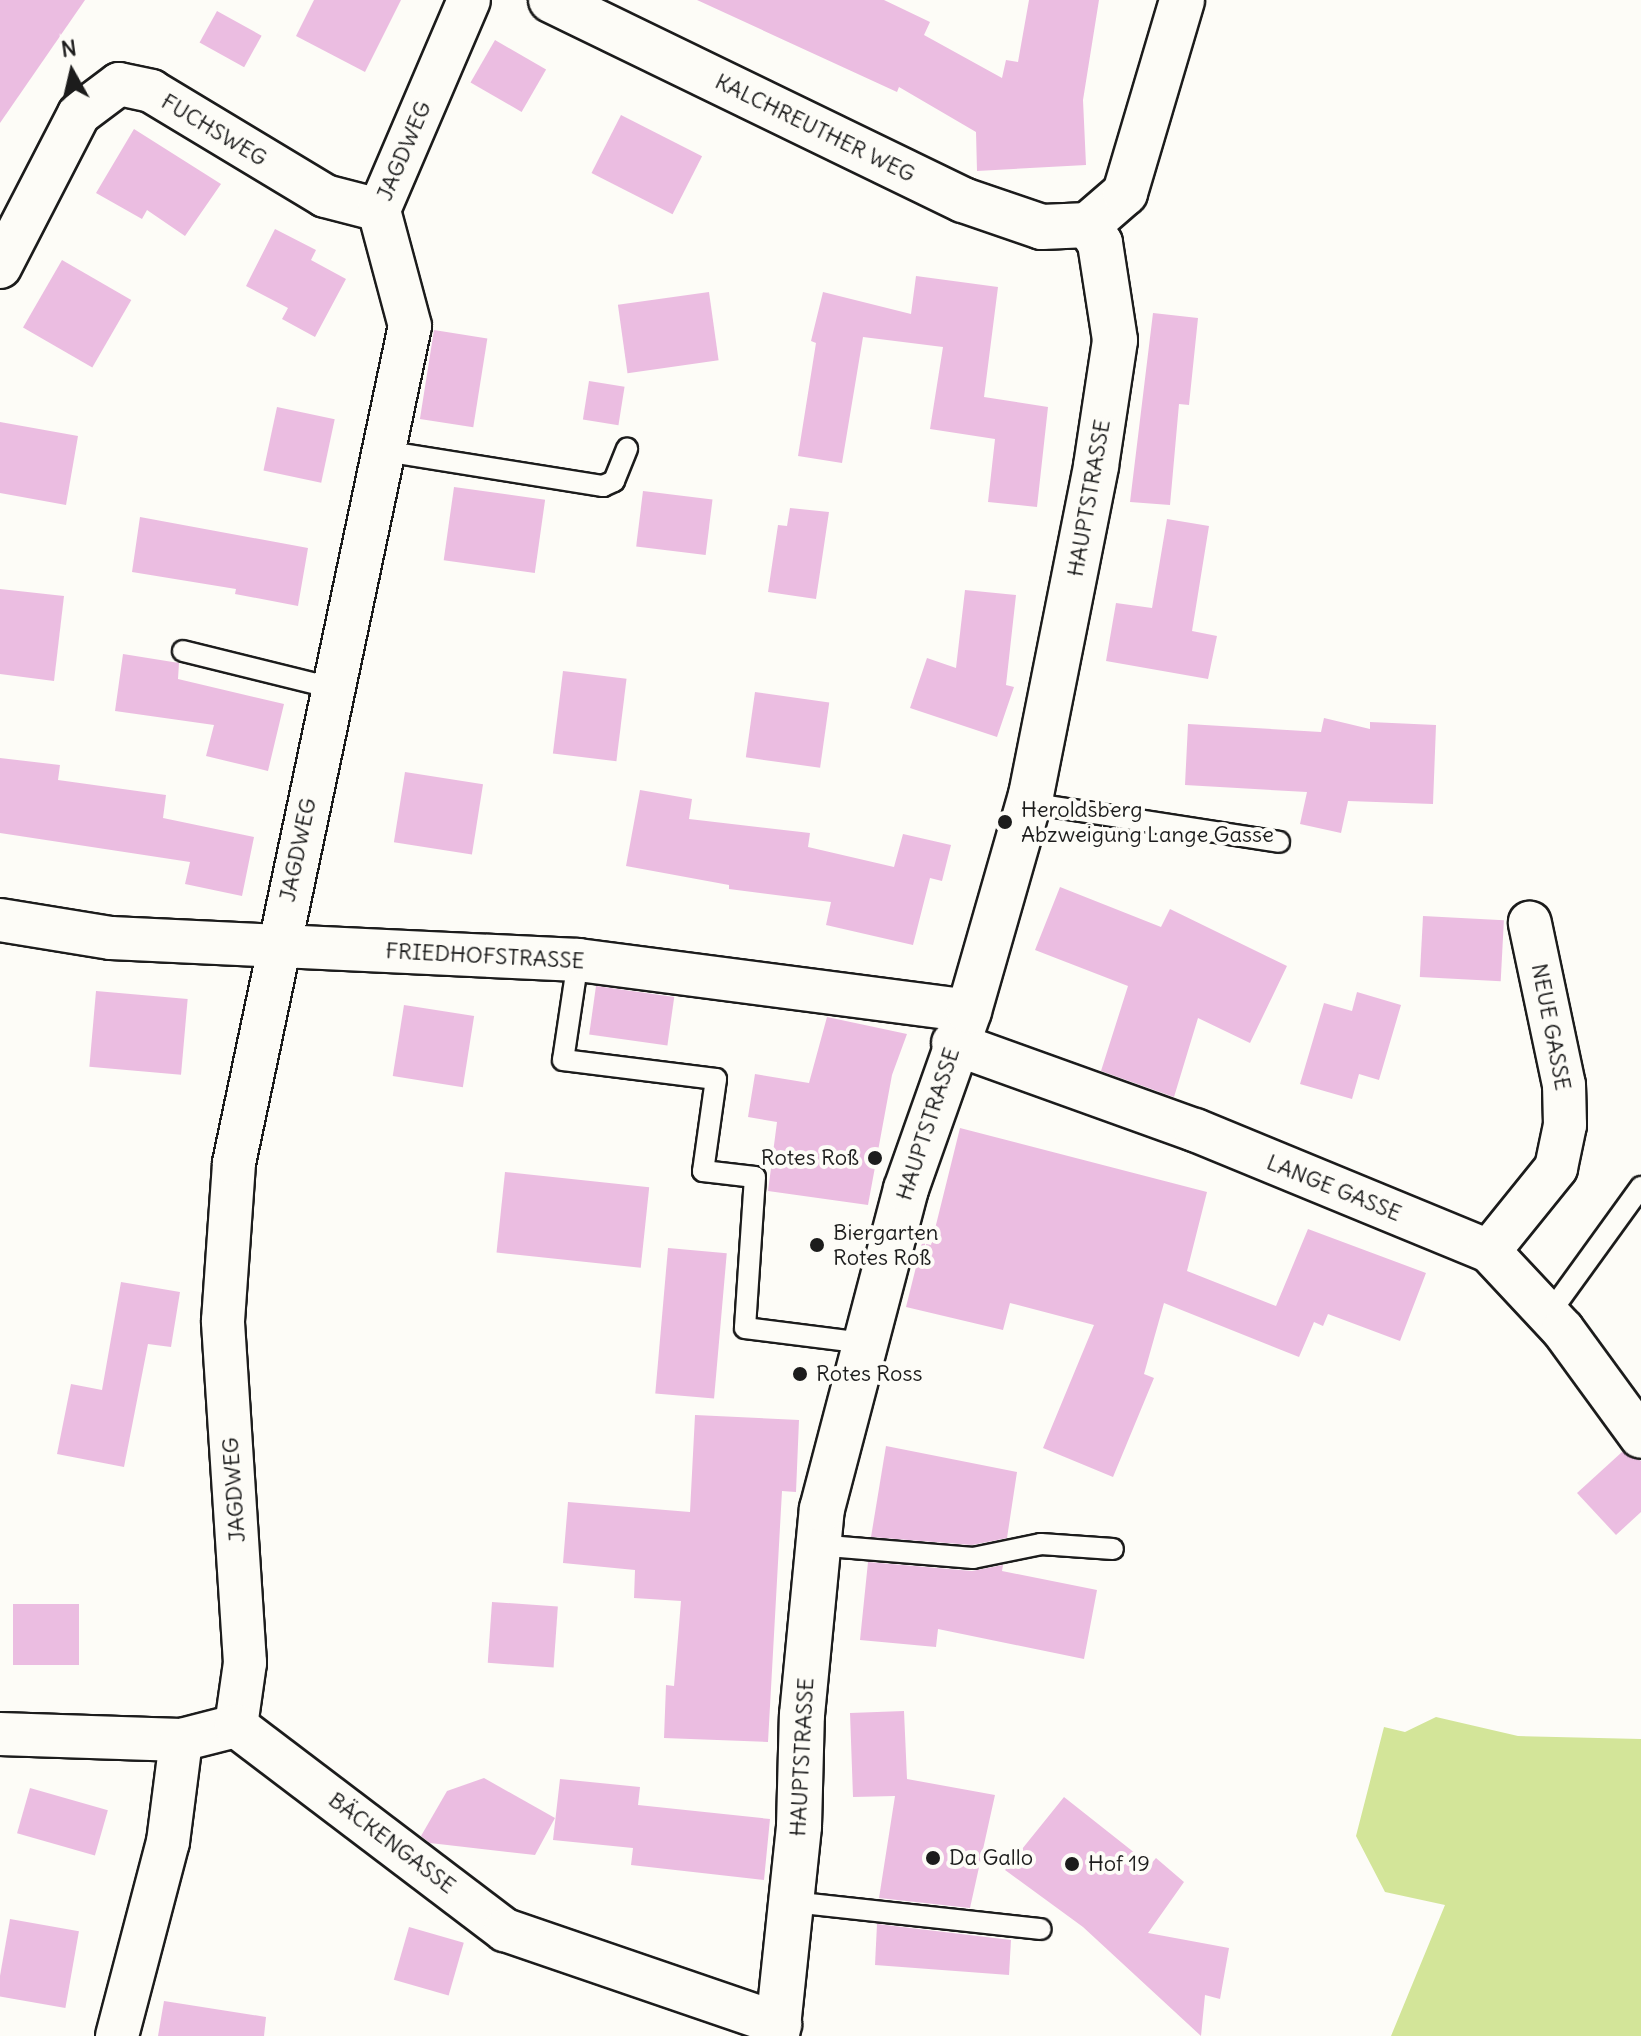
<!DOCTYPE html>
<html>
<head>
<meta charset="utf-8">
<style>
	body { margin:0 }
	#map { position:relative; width:1641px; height:2036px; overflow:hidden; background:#fdfcf7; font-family:Delius,sans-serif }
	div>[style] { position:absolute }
	.green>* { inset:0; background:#d3e599 }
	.building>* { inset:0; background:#ebbde1; transform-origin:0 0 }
	.roads { filter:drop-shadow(2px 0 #1c1c1c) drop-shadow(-2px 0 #1c1c1c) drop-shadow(0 2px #1c1c1c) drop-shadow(0 -2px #1c1c1c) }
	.lane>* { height:20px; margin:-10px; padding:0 10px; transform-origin:10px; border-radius:10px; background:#fdfcf7 }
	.street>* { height:42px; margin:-21px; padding:0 21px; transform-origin:21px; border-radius:21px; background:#fdfcf7 }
	.secondary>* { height:44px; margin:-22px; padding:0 22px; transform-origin:22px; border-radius:22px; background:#fdfcf7 }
	.dots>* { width:22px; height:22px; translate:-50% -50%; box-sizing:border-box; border:4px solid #fdfcf7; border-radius:50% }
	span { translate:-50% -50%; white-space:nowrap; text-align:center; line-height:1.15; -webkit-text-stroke:8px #fdfcf7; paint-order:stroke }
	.street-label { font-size:22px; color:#1c1c1c }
	.poi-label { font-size:22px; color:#1c1c1c }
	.left { translate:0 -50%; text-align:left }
	.right { translate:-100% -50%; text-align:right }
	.north { position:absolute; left:32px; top:32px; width:80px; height:80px; -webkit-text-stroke:6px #fdfcf7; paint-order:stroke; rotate:352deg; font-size:22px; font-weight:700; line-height:32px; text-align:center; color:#1c1c1c }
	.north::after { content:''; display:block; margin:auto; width:28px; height:36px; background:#1c1c1c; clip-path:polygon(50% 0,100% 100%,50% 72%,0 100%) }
</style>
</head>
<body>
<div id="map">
	<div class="green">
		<i style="clip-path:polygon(1436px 1717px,1518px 1736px,1641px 1739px,1641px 2036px,1391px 2036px,1445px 1905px,1385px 1892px,1356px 1836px,1384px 1727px,1405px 1732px)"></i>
	</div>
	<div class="building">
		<i style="clip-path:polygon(0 0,85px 0,0 123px)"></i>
		<i style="clip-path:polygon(314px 0,401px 0,365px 72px,296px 36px)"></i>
		<i style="clip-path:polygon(697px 0,884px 0,930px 22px,924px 35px,1002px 78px,1006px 60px,1018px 62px,1029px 0,1099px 0,1083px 100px,1086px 165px,977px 171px,976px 132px,899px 87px,897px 92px)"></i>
		<i style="left:217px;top:11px;width:51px;height:36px;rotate:29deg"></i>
		<i style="left:495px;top:40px;width:59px;height:49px;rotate:30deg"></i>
		<i style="left:621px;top:115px;width:91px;height:65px;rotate:27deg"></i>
		<i style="clip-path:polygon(134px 129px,221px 184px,185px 236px,147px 210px,142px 219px,96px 193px)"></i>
		<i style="clip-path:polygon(275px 229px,316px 250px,311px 260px,346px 279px,315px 337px,282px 319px,288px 308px,246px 286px)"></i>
		<i style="left:62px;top:260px;width:80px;height:78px;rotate:30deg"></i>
		<i style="clip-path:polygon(916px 276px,998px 287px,984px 397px,1048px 407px,1037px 507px,988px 502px,995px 439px,930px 429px,943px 347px,863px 337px,842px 463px,798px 456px,816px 343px,811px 341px,823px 292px,911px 314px)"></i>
		<i style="left:709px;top:292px;width:69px;height:92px;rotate:82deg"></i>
		<i style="clip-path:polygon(1153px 313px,1198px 318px,1189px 405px,1179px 404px,1170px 505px,1130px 502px)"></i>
		<i style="left:434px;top:330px;width:54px;height:90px;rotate:9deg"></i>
		<i style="left:589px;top:381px;width:36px;height:39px;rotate:9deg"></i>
		<i style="left:277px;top:407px;width:59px;height:65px;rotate:12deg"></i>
		<i style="clip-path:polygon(0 422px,78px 436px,66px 505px,0 493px)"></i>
		<i style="left:454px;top:487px;width:92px;height:74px;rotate:8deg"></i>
		<i style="left:643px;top:491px;width:70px;height:56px;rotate:7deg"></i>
		<i style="clip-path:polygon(790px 508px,829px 512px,816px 599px,768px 592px,778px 525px,787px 526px)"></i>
		<i style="clip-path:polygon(140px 517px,308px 548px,298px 606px,235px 594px,236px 589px,132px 572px)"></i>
		<i style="clip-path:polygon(1167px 519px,1209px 526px,1192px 631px,1217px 636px,1208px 679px,1106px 661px,1116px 603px,1152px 608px)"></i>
		<i style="clip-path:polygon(0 589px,64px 596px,54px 681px,0 674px)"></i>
		<i style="clip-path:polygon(965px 590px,1016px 595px,1006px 685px,1014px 687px,997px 737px,910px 708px,927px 658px,956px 668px)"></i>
		<i style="clip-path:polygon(123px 654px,179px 663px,178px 679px,284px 704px,268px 771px,206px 756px,214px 725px,115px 711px)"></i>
		<i style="left:563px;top:671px;width:64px;height:83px;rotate:7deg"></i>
		<i style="left:755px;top:692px;width:75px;height:66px;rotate:8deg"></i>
		<i style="clip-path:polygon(1324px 718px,1370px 729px,1370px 722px,1436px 725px,1433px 804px,1348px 801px,1341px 833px,1300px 824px,1307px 792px,1185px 785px,1188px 724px,1321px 732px)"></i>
		<i style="clip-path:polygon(0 758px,60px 765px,58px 780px,166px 795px,163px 818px,254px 837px,242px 896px,185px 884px,190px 862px,0 833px)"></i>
		<i style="left:405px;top:772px;width:79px;height:71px;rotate:9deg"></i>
		<i style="clip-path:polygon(640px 790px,692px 799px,689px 819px,810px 833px,808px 847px,894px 867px,903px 834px,951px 845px,942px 881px,930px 878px,913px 945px,826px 925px,831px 902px,729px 889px,729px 885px,626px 866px)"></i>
		<i style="clip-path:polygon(1060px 887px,1161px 927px,1170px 909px,1287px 966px,1250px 1043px,1198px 1018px,1174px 1097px,1101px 1071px,1128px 986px,1035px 950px)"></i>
		<i style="left:1423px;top:916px;width:81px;height:61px;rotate:3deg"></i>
		<i style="left:596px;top:986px;width:79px;height:49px;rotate:8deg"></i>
		<i style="left:96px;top:991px;width:92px;height:76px;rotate:5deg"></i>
		<i style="clip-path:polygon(1357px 992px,1401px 1005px,1379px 1080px,1359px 1074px,1352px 1099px,1300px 1084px,1324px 1003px,1352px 1011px)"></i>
		<i style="left:404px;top:1005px;width:71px;height:72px;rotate:9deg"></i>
		<i style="clip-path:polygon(827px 1017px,907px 1034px,892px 1075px,868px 1205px,768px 1191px,777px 1122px,748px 1117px,755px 1074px,809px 1083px)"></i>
		<i style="clip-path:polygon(960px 1128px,1207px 1192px,1187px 1271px,1276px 1306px,1308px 1229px,1426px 1273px,1400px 1341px,1328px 1314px,1323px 1326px,1314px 1322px,1299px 1357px,1164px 1303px,1144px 1374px,1154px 1378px,1113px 1477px,1043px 1448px,1094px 1325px,1010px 1303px,1003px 1330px,906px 1307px,922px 1243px,931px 1245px)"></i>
		<i style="left:505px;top:1172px;width:145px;height:81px;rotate:6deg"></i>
		<i style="left:668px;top:1248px;width:59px;height:146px;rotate:5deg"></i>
		<i style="clip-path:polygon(121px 1282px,180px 1292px,171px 1347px,148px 1344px,124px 1467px,57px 1454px,71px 1384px,102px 1390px)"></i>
		<i style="clip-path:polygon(695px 1415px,799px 1420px,796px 1492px,782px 1491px,768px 1742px,664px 1738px,666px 1685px,674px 1686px,681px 1601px,634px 1598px,635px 1570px,563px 1563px,568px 1502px,690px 1512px)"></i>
		<i style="clip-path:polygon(886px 1446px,1017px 1472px,1007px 1538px,972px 1545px,871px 1537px)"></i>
		<i style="clip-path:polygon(1622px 1452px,1641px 1461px,1641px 1512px,1616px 1535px,1577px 1493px)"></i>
		<i style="clip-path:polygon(868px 1562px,972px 1571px,1003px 1565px,1002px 1571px,1097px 1590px,1084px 1659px,938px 1629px,936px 1647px,860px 1640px)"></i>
		<i style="left:492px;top:1602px;width:66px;height:61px;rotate:4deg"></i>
		<i style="left:13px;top:1604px;width:66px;height:61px"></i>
		<i style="clip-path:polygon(904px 1711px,907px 1779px,995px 1795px,970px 1908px,879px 1898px,895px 1796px,853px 1797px,850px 1713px)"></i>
		<i style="clip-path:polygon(484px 1778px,555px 1818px,535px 1855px,430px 1843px,421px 1836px,447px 1791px)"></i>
		<i style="clip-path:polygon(560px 1779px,640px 1787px,638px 1805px,770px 1819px,764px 1880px,631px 1865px,633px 1848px,553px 1840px)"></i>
		<i style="left:30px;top:1788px;width:81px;height:47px;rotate:16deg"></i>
		<i style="clip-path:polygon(1064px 1797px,1150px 1865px,1156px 1858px,1184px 1882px,1148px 1933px,1229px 1948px,1220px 1999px,1205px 1995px,1201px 2036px,1083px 1927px,1005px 1870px)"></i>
		<i style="left:10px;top:1919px;width:70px;height:78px;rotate:10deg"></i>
		<i style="clip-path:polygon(877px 1924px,1011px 1940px,1009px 1975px,875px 1965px)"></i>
		<i style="left:409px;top:1927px;width:57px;height:55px;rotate:16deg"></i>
		<i style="clip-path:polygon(164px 2001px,266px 2017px,264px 2036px,158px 2036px)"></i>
	</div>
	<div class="roads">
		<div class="lane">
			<i style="left:384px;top:451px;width:222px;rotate:9.1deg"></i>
			<i style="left:603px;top:486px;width:12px;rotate:-24deg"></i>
			<i style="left:614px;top:481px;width:35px;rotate:-68deg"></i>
			<i style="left:183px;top:651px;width:154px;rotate:13.9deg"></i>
			<i style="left:1028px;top:803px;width:254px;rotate:8.8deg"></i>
			<i style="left:578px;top:960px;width:101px;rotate:98.5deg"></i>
			<i style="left:563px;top:1060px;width:154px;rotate:7.1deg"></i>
			<i style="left:716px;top:1079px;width:93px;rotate:98deg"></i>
			<i style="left:703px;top:1171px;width:52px;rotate:6.6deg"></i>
			<i style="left:755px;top:1177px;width:151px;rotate:93.8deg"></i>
			<i style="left:745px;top:1328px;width:119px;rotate:7.2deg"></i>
			<i style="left:1549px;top:1314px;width:157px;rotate:-54.1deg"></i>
			<i style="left:816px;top:1545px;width:158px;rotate:4.7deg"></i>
			<i style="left:973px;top:1558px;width:69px;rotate:-11.6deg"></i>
			<i style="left:1041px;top:1544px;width:72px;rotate:4deg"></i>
			<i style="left:792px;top:1902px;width:250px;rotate:6.2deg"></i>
		</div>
		<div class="street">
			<i style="left:0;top:267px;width:172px;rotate:-62.7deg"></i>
			<i style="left:79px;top:114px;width:50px;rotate:-36.9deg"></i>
			<i style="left:119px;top:84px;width:33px;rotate:12deg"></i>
			<i style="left:151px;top:91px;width:203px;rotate:31.1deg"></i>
			<i style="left:325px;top:196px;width:56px;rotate:14.5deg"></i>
			<i style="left:0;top:920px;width:112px;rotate:9.2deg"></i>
			<i style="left:111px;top:938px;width:468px;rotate:2.7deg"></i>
			<i style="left:578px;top:960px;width:394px;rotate:7.4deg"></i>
			<i style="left:953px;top:1043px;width:257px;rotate:19.8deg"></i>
			<i style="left:1195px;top:1130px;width:318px;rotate:22.4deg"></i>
			<i style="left:1489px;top:1251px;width:108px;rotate:46.9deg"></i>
			<i style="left:1563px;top:1330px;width:132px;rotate:53.9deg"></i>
			<i style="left:1489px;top:1251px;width:107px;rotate:-51.1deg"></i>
			<i style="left:1556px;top:1168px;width:44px;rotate:-78.2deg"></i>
			<i style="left:1565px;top:1125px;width:40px;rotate:-91.4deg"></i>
			<i style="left:1564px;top:1085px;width:166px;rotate:-101.9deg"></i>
			<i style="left:236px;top:1726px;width:64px;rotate:-81.9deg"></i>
			<i style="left:245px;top:1663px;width:343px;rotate:-93.7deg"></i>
			<i style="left:223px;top:1321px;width:158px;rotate:-86deg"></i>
			<i style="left:234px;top:1163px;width:855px;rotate:-78.13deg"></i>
			<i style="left:410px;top:326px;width:120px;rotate:-105deg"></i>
			<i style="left:379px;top:210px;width:228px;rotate:-66.8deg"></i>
			<i style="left:0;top:1734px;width:181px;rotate:1.9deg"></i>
			<i style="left:181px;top:1740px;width:57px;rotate:-14.3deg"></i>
			<i style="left:236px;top:1726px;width:338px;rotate:37.2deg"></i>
			<i style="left:505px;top:1930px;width:291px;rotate:18.9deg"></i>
			<i style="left:117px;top:2036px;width:201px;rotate:-75.3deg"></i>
			<i style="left:168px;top:1842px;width:103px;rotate:-82.7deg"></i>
		</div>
		<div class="secondary">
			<i style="left:551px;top:0;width:458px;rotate:25.9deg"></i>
			<i style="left:963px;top:200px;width:83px;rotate:18.9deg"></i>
			<i style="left:1042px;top:227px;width:46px;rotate:-2.5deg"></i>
			<i style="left:1088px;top:225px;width:49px;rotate:-40.9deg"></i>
			<i style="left:1125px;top:193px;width:201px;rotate:-73.5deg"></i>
			<i style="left:777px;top:2036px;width:211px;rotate:-84deg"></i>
			<i style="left:799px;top:1826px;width:111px;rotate:-88.5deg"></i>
			<i style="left:802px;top:1715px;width:207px;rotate:-84.5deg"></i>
			<i style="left:822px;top:1509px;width:331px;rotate:-75.3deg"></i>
			<i style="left:906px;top:1189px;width:189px;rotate:-70.5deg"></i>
			<i style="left:969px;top:1011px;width:225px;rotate:-74deg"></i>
			<i style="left:1031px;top:795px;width:335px;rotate:-78.8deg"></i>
			<i style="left:1096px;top:466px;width:127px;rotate:-81.4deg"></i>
			<i style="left:1115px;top:340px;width:98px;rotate:-98.8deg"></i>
			<i style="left:1100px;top:243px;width:22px;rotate:-124deg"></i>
		</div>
	</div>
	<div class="dots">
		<i style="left:1005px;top:822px;background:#1c1c1c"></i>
		<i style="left:875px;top:1158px;background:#1c1c1c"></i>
		<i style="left:817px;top:1245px;background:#1c1c1c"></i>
		<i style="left:800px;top:1374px;background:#1c1c1c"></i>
		<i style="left:933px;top:1858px;background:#1c1c1c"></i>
		<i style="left:1072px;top:1864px;background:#1c1c1c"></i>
	</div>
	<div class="street-label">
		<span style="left:815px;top:128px;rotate:26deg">KALCHREUTHER WEG</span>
		<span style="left:214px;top:130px;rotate:31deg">FUCHSWEG</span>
		<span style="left:404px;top:151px;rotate:-67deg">JAGDWEG</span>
		<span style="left:1089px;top:498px;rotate:-80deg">HAUPTSTRASSE</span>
		<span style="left:298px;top:850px;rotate:-78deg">JAGDWEG</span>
		<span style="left:485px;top:956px;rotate:3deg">FRIEDHOFSTRASSE</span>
		<span style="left:1551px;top:1027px;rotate:79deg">NEUE GASSE</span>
		<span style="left:928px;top:1124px;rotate:-72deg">HAUPTSTRASSE</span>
		<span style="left:1334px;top:1188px;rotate:22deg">LANGE GASSE</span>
		<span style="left:234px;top:1490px;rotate:-94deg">JAGDWEG</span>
		<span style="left:802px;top:1757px;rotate:-87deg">HAUPTSTRASSE</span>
		<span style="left:392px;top:1843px;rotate:37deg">BÄCKENGASSE</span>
	</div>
	<div class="poi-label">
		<span class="left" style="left:1021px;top:822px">Heroldsberg<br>Abzweigung Lange Gasse</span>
		<span class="right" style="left:859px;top:1158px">Rotes Roß</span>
		<span class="left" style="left:833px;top:1245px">Biergarten<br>Rotes Roß</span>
		<span class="left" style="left:816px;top:1374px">Rotes Ross</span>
		<span class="left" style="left:949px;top:1858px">Da Gallo</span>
		<span class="left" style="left:1088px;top:1864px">Hof 19</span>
	</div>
	<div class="north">N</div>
</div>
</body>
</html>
